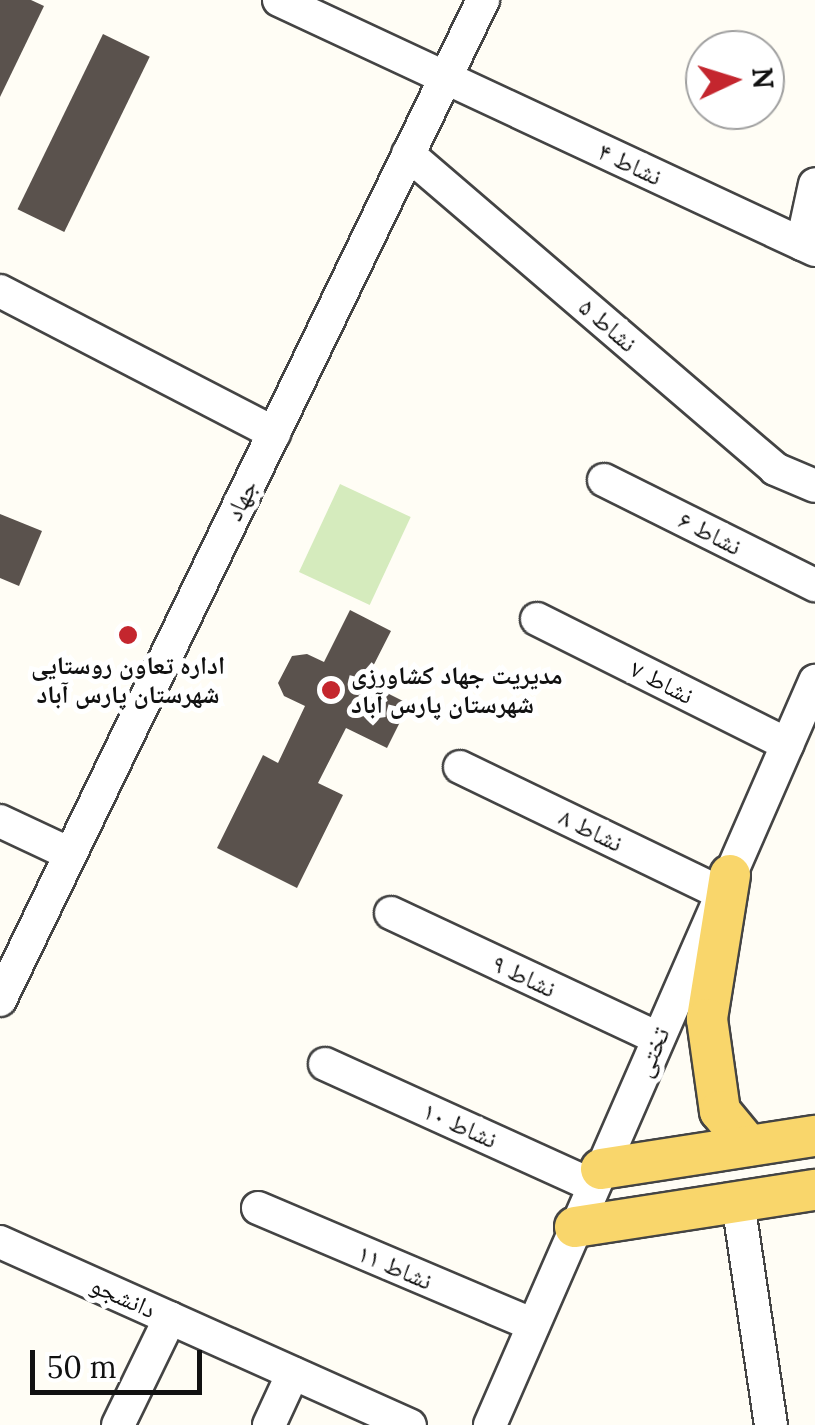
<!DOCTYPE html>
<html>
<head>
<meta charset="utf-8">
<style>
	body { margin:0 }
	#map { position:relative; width:815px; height:1425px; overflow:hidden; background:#fffdf5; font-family:Lora,"Noto Naskh Arabic",serif }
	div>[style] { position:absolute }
	.green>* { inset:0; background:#d5ebbd; transform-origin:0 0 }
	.building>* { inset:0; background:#5a524d; transform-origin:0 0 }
	.roads { filter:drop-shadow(2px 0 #444) drop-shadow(-2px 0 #444) drop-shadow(0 2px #444) drop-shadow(0 -2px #444) }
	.minor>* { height:32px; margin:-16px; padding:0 16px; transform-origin:16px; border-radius:16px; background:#fff }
	.major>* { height:40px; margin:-20px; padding:0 20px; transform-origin:20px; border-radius:20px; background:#f9d66b }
	.dots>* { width:28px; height:28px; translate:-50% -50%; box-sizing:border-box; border:5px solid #fff; border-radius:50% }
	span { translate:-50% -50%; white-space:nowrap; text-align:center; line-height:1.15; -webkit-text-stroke:10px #fff; paint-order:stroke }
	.street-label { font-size:25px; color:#111 }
	.poi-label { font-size:25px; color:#111; font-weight:700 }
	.left { translate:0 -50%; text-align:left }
	.north { position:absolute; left:685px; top:30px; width:100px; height:100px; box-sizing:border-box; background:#fff; border:2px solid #a0a0a0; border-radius:50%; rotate:86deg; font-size:28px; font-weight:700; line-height:40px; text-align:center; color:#111 }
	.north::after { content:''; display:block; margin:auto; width:35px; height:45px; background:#c4262e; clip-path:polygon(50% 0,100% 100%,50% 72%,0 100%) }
	.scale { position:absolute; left:30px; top:1350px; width:172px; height:45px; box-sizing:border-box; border:5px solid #111; border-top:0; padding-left:12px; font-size:30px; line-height:35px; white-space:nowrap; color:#111; -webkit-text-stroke:8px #fff; paint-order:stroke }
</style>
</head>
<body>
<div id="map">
	<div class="green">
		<i style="left:340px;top:484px;width:78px;height:97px;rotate:25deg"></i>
	</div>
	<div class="building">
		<i style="clip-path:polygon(0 0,31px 0,44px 6px,0 97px)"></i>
		<i style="left:103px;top:34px;width:52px;height:195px;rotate:26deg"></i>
		<i style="clip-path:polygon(0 514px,42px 531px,19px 586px,0 578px)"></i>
		<i style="clip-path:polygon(350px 610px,391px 631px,365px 682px,409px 704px,387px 748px,346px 728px,318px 783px,343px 795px,297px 888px,217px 848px,263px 755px,278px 763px,305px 706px,284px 696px,278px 683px,292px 656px,307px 654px,324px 662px)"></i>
	</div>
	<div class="roads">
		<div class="minor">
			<i style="left:279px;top:0;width:591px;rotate:25.01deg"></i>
			<i style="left:408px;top:154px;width:484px;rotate:40.6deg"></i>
			<i style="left:775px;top:469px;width:43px;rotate:23deg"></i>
			<i style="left:802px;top:244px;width:61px;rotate:-77.8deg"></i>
			<i style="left:0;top:291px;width:309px;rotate:27.4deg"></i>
			<i style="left:604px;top:480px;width:236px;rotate:26.5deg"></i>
			<i style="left:537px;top:619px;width:280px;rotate:26.6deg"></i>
			<i style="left:460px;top:767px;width:290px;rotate:25.8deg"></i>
			<i style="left:0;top:821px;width:77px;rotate:25.2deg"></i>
			<i style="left:391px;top:913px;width:295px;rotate:25.1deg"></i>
			<i style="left:0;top:1000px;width:1111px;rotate:-64.22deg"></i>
			<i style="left:325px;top:1064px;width:295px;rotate:24.4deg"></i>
			<i style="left:738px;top:1202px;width:225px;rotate:81.6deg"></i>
			<i style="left:258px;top:1208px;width:299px;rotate:23deg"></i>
			<i style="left:0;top:1242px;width:449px;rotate:24.1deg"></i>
			<i style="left:118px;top:1425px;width:119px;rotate:-64.1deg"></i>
			<i style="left:269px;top:1425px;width:57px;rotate:-65.2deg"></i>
			<i style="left:490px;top:1425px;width:812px;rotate:-66.4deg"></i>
		</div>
		<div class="major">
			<i style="left:730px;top:875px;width:146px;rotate:99.1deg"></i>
			<i style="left:707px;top:1019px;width:93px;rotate:82deg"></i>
			<i style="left:720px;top:1111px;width:45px;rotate:50.4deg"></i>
			<i style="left:601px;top:1169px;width:217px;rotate:-8.8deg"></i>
			<i style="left:575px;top:1227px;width:243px;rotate:-8.8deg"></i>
		</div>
	</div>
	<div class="dots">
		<i style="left:128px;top:635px;background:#c4262e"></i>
		<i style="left:331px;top:690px;background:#c4262e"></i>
	</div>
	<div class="street-label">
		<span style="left:630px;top:164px;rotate:25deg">نشاط ۴</span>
		<span style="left:608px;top:325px;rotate:41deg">نشاط ۵</span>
		<span style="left:241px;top:500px;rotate:-64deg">جهاد</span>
		<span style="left:710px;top:533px;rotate:27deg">نشاط ۶</span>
		<span style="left:662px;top:682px;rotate:27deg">نشاط ۷</span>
		<span style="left:591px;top:830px;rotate:26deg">نشاط ۸</span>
		<span style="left:524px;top:976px;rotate:25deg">نشاط ۹</span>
		<span style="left:652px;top:1052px;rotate:-67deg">تختی</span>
		<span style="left:460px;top:1125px;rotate:24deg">نشاط ۱۰</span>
		<span style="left:395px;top:1267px;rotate:23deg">نشاط ۱۱</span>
		<span style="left:123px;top:1297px;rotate:24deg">دانشجو</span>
	</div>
	<div class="poi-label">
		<span style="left:128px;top:680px">اداره تعاون روستایی<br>شهرستان پارس آباد</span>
		<span class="left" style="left:351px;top:690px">مدیریت جهاد کشاورزی<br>شهرستان پارس آباد</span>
	</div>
	<div class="north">N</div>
	<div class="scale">50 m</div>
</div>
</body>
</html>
